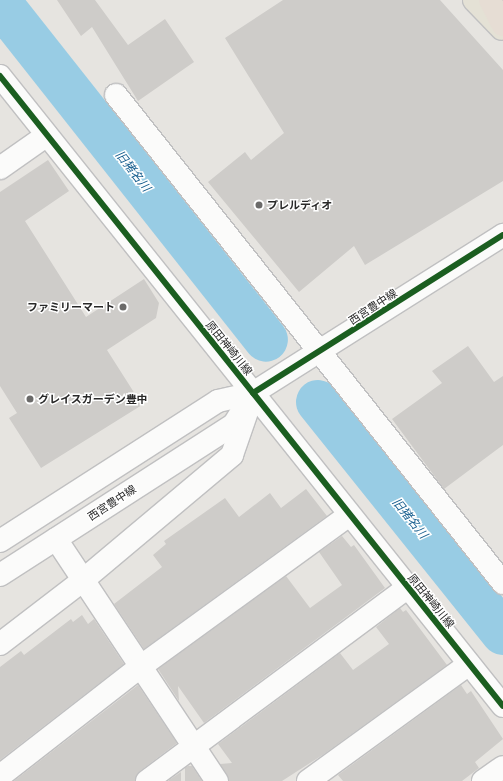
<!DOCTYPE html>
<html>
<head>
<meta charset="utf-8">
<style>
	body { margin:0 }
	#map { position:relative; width:503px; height:781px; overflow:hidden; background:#e6e4e0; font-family:"PT Sans Narrow","Noto Sans JP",sans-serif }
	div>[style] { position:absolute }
	.river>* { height:44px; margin:-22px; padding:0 22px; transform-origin:22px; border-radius:22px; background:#98cce4 }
	.building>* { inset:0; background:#ceccc9 }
	.roads { filter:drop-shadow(1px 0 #c0c0c1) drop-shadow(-1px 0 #c0c0c1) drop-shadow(0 1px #c0c0c1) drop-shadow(0 -1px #c0c0c1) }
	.street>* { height:22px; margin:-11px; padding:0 11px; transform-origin:11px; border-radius:11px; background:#fbfbfa }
	.secondary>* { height:22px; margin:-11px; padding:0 11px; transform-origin:11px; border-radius:11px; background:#fbfbfa }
	.primary>* { height:22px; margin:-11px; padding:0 11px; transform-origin:11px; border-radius:11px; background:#e4e1d5 }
	.highway>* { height:22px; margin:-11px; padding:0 11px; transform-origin:11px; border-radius:11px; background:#e6ddd4 }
	.cycleway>* { height:6px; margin:-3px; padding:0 3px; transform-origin:3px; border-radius:3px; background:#1b5e20 }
	.dots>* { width:11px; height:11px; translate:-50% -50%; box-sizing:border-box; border:2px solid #fff; border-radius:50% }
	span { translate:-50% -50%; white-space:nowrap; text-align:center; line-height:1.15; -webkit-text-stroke:3px #fff; paint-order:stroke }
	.poi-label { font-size:11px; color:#292929; font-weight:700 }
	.left { translate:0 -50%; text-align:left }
	.right { translate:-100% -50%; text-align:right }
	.street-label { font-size:11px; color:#292929 }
	.water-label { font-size:12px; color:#185f8f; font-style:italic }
</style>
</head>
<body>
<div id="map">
	<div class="river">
		<i style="left:0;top:3px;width:429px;rotate:51.7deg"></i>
		<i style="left:318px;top:402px;width:296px;rotate:51.3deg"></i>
	</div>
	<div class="building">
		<i style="clip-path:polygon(57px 0,95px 0,128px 45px,165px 19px,194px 62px,138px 101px,92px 27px,81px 36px)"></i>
		<i style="clip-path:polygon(283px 0,440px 0,503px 70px,503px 181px,365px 265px,354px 246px,299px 292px,208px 182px,245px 152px,251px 160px,284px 133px,225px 38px)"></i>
		<i style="clip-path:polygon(48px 160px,69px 191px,25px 221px,86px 317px,144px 279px,159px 303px,156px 318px,107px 350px,142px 405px,41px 468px,9px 418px,17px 413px,0 386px,0 192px)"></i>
		<i style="clip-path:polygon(468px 346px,494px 382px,503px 376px,503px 445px,444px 489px,392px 419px,442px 383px,432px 371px)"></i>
		<i style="clip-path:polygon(306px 489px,327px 516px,144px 649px,114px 604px,162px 567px,153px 555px,166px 544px,164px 541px,225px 498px,239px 517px,270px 493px,281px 508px)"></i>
		<i style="clip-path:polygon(342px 536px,351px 547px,354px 545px,385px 588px,204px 723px,178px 686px,179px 701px,158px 669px,286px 576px,310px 608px,342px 585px,319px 552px)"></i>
		<i style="clip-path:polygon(400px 608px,403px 612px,406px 610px,447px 665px,324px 754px,282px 781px,229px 781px,220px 764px,232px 763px,218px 744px,340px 653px,353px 670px,389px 644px,376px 627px)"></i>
		<i style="clip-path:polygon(82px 615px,88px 624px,94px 619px,124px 664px,0 760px,0 667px,21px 651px,24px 655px,71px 619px,73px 622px)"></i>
		<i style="clip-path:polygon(138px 685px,177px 743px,140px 771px,135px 781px,14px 781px)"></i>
		<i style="clip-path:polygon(461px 685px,467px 694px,471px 691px,503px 739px,475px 762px,479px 768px,462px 781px,343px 781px,338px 775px)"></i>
		<i style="clip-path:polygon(188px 766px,192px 766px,202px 781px,185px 781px,185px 768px)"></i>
		<i style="clip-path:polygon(181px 772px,181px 781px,169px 781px,169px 780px)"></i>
	</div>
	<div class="roads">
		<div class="street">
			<i style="left:116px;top:95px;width:623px;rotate:51.58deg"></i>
			<i style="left:0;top:168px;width:57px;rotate:-35.1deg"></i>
			<i style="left:56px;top:539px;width:291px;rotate:56.4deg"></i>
			<i style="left:0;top:644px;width:103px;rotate:-37.5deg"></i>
			<i style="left:82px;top:581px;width:196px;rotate:-40deg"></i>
			<i style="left:232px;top:455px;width:52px;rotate:-70.9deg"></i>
			<i style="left:0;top:776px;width:177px;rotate:-37.9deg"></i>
			<i style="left:140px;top:667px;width:258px;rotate:-36deg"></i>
			<i style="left:147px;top:781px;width:325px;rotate:-36.6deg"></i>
			<i style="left:308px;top:781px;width:199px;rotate:-36deg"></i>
		</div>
		<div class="secondary">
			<i style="left:0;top:76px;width:806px;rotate:51.4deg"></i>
			<i style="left:0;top:541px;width:259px;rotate:-32.7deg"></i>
			<i style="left:218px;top:401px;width:36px;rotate:-13deg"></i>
			<i style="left:253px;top:393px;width:296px;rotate:-32.3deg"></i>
			<i style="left:0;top:575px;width:278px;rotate:-32.8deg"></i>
			<i style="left:234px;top:424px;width:36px;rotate:-58deg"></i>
			<i style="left:483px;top:781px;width:24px;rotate:-35deg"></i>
		</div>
		<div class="primary">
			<i style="left:474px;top:0;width:40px;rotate:46deg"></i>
		</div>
		<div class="highway">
			<i style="left:490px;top:0;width:28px;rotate:63deg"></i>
		</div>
	</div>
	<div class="cycleway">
		<i style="left:0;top:76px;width:806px;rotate:51.4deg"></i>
		<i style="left:253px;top:393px;width:296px;rotate:-32.3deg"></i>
	</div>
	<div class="dots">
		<i style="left:259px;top:205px;background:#6b6a69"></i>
		<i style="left:123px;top:307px;background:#6b6a69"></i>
		<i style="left:30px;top:399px;background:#6b6a69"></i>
	</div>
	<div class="poi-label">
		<span class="left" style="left:267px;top:205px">プレルディオ</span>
		<span class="right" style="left:115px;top:307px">ファミリーマート</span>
		<span class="left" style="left:38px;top:399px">グレイスガーデン豊中</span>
	</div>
	<div class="street-label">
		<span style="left:373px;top:307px;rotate:-33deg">西宮豊中線</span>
		<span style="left:229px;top:348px;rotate:51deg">原田神崎川線</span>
		<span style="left:112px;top:503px;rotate:-33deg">西宮豊中線</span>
		<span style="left:431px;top:601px;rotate:51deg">原田神崎川線</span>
	</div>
	<div class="water-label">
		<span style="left:133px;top:171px;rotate:52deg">旧猪名川</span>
		<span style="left:410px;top:518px;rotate:51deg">旧猪名川</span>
	</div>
</div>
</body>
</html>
